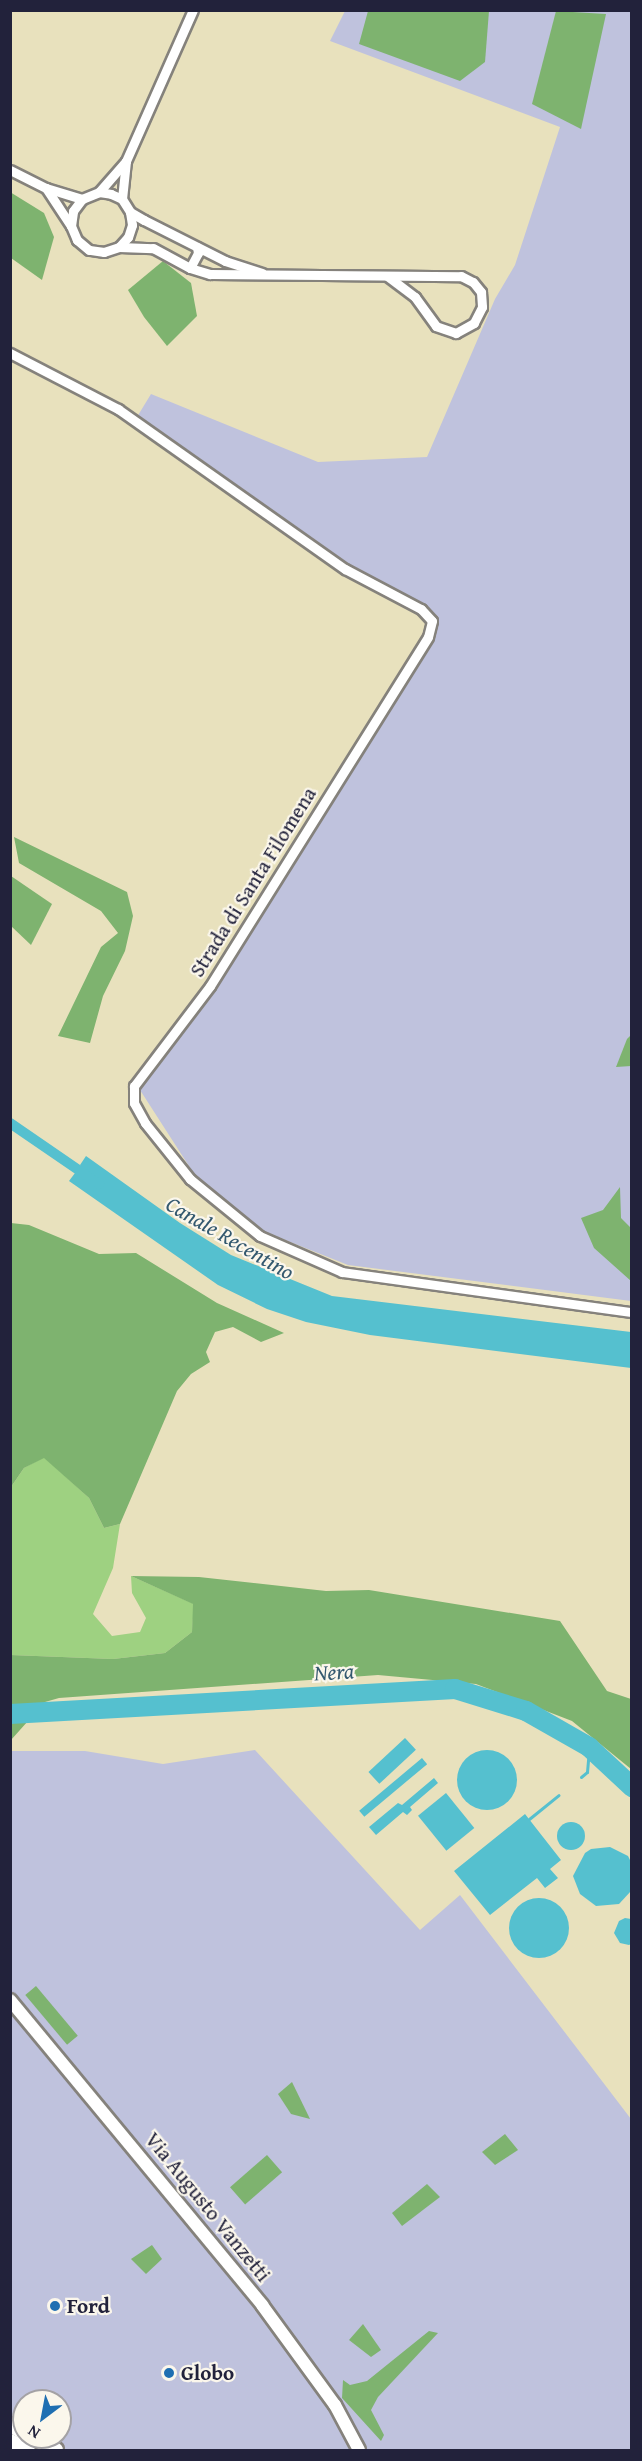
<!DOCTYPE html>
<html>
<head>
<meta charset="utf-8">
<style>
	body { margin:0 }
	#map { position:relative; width:642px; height:2461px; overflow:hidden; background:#e8e1bd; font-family:"Gentium Book Plus",serif }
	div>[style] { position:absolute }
	.industrial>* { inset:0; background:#bfc2dd }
	.green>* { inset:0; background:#9ed181 }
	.forest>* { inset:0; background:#7eb36f; transform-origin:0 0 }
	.water>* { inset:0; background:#55c0cf; transform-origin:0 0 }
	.round { border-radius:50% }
	.stream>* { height:3px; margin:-1.5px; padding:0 1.5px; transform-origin:1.5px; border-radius:1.5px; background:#55c0cf }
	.canal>* { height:10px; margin:-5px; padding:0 5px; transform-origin:5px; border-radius:5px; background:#55c0cf }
	.river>* { height:20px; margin:-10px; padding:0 10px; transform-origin:10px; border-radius:10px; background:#55c0cf }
	.roads { filter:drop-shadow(2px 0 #85827c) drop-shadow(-2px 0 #85827c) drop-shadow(0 2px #85827c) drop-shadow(0 -2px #85827c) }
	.minor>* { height:9px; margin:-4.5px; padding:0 4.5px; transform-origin:4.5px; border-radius:4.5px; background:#fff }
	.tertiary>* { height:12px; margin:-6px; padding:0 6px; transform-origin:6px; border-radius:6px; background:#fff }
	.secondary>* { height:14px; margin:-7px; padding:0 7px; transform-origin:7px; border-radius:7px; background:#fff }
	.dots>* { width:16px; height:16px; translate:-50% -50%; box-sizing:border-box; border:3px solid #fbf7ec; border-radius:50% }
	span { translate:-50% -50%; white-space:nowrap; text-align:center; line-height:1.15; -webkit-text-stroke:4.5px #fbf7ec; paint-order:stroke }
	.street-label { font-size:21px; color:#22223b }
	.poi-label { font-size:21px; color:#22223b; font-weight:700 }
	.left { translate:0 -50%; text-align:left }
	.water-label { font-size:22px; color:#34596f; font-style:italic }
	.frame { position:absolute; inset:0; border:12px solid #22223b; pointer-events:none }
	.north { position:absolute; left:12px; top:2389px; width:60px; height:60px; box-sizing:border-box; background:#fbf7ec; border:2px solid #a4a2a5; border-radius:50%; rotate:212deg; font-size:16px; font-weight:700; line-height:24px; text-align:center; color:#22223b }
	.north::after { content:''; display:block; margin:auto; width:21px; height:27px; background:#1f6fb2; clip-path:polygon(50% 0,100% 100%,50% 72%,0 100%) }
</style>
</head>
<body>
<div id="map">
	<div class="industrial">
		<i style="clip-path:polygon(345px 11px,631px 11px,631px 1301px,348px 1265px,265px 1232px,196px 1177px,140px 1090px,299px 858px,435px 615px,344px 563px,137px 417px,151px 394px,318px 462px,427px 457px,495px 299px,515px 265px,560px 127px,330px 41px)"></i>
		<i style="clip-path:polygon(evenodd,255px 1750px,420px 1930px,460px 1895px,631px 2119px,631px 2450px,11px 2450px,11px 1751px,85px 1751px,163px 1764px,255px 1750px,24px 2401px,60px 2401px,60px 2437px,24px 2437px,24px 2401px)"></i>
	</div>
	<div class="green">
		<i style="clip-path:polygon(44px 1457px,89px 1498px,104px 1528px,120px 1524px,113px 1568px,93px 1614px,112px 1636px,140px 1632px,146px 1618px,132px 1593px,131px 1576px,194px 1604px,192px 1632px,165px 1653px,113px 1659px,11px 1655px,11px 1487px,24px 1468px)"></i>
	</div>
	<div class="forest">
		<i style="clip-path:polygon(368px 11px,489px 11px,485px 62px,460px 81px,359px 44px)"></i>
		<i style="clip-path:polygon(556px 11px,606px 14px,581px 129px,532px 104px)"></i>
		<i style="clip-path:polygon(10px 192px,44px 213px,54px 237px,42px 280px,11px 258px)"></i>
		<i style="clip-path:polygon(163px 261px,191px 283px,197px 316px,167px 346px,144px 317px,128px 290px)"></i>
		<i style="clip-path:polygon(14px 837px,127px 892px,133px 916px,125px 951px,103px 996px,90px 1043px,58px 1036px,101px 947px,118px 933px,101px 911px,19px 863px)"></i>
		<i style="clip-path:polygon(11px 876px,52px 904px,31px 945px,11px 926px)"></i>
		<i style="clip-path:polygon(631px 1035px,631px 1066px,616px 1067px,627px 1039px)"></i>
		<i style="clip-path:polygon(620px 1187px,621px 1218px,631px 1228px,631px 1281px,594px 1248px,581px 1218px,603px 1210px)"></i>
		<i style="clip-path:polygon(11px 1223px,29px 1225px,99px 1254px,136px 1253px,217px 1303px,284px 1333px,261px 1342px,233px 1327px,215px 1332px,206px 1352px,210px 1362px,191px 1374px,177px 1391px,120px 1524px,104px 1528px,89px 1498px,44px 1458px,24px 1468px,11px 1487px)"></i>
		<i style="clip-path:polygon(131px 1576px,199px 1577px,326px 1591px,369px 1590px,560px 1621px,607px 1691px,631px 1699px,631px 1769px,572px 1721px,476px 1684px,378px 1675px,59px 1698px,45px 1702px,11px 1740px,11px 1655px,113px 1659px,165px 1653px,192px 1632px,193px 1604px)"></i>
		<i style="left:36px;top:1986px;width:65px;height:14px;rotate:50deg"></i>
		<i style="clip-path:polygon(292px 2082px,310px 2119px,291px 2114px,278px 2094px)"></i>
		<i style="clip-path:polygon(505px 2134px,518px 2150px,495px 2165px,482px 2152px)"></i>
		<i style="left:267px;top:2155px;width:23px;height:49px;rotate:49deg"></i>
		<i style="clip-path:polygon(427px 2184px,440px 2197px,402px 2226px,392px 2213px)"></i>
		<i style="clip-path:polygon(152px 2245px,162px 2259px,146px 2274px,131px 2259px)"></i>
		<i style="clip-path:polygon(363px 2324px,381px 2350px,371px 2357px,349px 2340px)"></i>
		<i style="clip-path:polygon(429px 2331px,438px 2333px,378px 2397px,371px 2410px,384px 2435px,381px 2441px,342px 2398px,343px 2380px,350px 2385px,367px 2381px)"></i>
	</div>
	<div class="water">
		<i style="clip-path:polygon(86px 1156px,180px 1223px,231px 1255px,332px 1296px,631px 1332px,631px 1368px,370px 1335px,306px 1322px,267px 1309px,218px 1285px,69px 1181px,75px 1173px,87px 1176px,80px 1165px)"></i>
		<i style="left:405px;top:1738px;width:16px;height:50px;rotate:47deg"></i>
		<i class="round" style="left:457px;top:1750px;width:60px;height:60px"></i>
		<i style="left:422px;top:1758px;width:8px;height:82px;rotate:50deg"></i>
		<i style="clip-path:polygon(434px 1778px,438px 1783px,410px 1807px,412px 1810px,407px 1815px,403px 1812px,376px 1835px,369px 1827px,398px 1803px,402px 1805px)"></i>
		<i style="left:446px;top:1793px;width:45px;height:36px;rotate:51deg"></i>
		<i style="clip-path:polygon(525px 1814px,561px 1860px,550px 1869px,558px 1878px,545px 1888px,537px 1878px,490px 1915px,454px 1871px)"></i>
		<i class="round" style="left:557px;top:1822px;width:28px;height:28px"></i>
		<i style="clip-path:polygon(610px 1847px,628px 1856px,631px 1862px,631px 1891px,619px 1904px,596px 1906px,580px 1894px,573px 1876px,585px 1853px,591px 1849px)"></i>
		<i class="round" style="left:509px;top:1898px;width:60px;height:60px"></i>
		<i style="clip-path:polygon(625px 1918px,631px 1919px,631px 1944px,629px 1945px,620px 1943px,614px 1933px,619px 1921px)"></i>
	</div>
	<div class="stream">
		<i style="left:581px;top:1777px;width:8px;rotate:-40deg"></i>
		<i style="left:587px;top:1772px;width:25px;rotate:-85deg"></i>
		<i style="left:529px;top:1819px;width:38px;rotate:-39deg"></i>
	</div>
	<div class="canal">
		<i style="left:10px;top:1123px;width:108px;rotate:34.4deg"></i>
	</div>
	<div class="river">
		<i style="left:10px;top:1714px;width:446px;rotate:-3.2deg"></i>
		<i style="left:455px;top:1689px;width:74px;rotate:17.2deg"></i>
		<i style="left:526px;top:1711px;width:73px;rotate:29.7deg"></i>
		<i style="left:589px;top:1747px;width:59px;rotate:42.9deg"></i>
	</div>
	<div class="roads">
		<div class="minor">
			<i style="left:10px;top:170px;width:40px;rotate:26.6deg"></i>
			<i style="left:46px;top:188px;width:38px;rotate:17deg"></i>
			<i style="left:46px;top:188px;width:45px;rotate:56.7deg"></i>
			<i style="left:99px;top:192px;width:41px;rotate:-48.9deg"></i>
			<i style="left:122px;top:199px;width:38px;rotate:-84deg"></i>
			<i style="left:126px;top:161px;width:165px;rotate:-66.1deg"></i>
			<i style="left:130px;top:212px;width:13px;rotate:81deg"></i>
			<i style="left:132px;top:225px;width:13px;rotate:108deg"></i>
			<i style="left:128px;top:237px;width:13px;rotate:132deg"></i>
			<i style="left:119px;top:247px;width:16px;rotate:162deg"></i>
			<i style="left:104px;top:252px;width:15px;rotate:-172deg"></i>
			<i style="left:89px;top:250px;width:16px;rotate:-140deg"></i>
			<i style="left:77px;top:240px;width:15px;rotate:-113deg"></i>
			<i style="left:71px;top:226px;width:15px;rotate:-82deg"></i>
			<i style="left:73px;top:211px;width:15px;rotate:-53deg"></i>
			<i style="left:82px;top:199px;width:18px;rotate:-22deg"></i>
			<i style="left:99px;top:192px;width:12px;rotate:9deg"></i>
			<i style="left:111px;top:194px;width:12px;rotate:24deg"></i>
			<i style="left:122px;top:199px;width:15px;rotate:58deg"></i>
			<i style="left:130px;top:212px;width:16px;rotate:30deg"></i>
			<i style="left:144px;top:220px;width:91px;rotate:26.8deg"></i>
			<i style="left:225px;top:261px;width:39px;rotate:18deg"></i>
			<i style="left:119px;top:247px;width:34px;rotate:2deg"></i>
			<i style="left:153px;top:248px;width:42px;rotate:28.4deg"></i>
			<i style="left:190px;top:268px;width:21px;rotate:17deg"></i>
			<i style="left:210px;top:274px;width:251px;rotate:0.5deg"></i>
			<i style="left:461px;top:276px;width:13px;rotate:27deg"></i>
			<i style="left:473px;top:282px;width:13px;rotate:51deg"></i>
			<i style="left:481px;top:292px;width:15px;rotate:86deg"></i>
			<i style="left:482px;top:307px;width:18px;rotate:117deg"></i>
			<i style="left:474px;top:323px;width:21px;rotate:151deg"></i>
			<i style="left:456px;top:333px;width:21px;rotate:-161deg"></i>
			<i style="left:436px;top:326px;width:36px;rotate:-126deg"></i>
			<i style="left:415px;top:297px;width:35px;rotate:-143deg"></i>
			<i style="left:190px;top:268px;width:17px;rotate:-62deg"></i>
			<i style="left:198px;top:253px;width:6px;rotate:-99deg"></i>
			<i style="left:10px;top:353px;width:122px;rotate:27.4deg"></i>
			<i style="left:118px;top:409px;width:278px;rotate:35.2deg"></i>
			<i style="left:345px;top:569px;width:86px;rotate:27.8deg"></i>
			<i style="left:421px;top:609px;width:16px;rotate:47deg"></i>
			<i style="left:432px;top:621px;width:16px;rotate:104deg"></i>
			<i style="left:428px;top:637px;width:411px;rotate:122deg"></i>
			<i style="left:210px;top:986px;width:126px;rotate:127.2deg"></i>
			<i style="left:134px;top:1086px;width:17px;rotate:90deg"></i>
			<i style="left:134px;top:1103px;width:23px;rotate:61deg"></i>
			<i style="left:145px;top:1123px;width:72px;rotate:51.2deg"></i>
			<i style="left:190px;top:1179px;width:90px;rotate:39.2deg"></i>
			<i style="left:260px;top:1236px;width:90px;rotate:23.7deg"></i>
			<i style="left:342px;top:1272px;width:293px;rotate:7.9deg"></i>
		</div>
		<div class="tertiary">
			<i style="left:10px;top:2000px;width:396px;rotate:50.4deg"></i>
			<i style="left:262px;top:2305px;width:124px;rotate:53.9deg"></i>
			<i style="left:335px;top:2405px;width:51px;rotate:61.9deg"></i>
		</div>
		<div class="secondary">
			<i style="left:10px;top:2425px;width:16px;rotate:30deg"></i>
			<i style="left:31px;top:2437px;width:28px;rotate:27deg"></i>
			<i style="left:10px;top:2441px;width:20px;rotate:27deg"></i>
		</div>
	</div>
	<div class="dots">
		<i style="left:55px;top:2306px;background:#1f6fb2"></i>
		<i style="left:169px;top:2373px;background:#1f6fb2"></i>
	</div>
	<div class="street-label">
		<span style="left:253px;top:882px;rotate:-58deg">Strada di Santa Filomena</span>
		<span style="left:208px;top:2207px;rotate:51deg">Via Augusto Vanzetti</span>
	</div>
	<div class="poi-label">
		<span class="left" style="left:67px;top:2306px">Ford</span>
		<span class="left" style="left:181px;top:2373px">Globo</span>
	</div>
	<div class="water-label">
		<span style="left:230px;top:1238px;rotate:30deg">Canale Recentino</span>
		<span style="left:334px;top:1672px;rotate:-3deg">Nera</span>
	</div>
	<div class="frame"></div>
	<div class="north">N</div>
</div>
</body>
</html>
